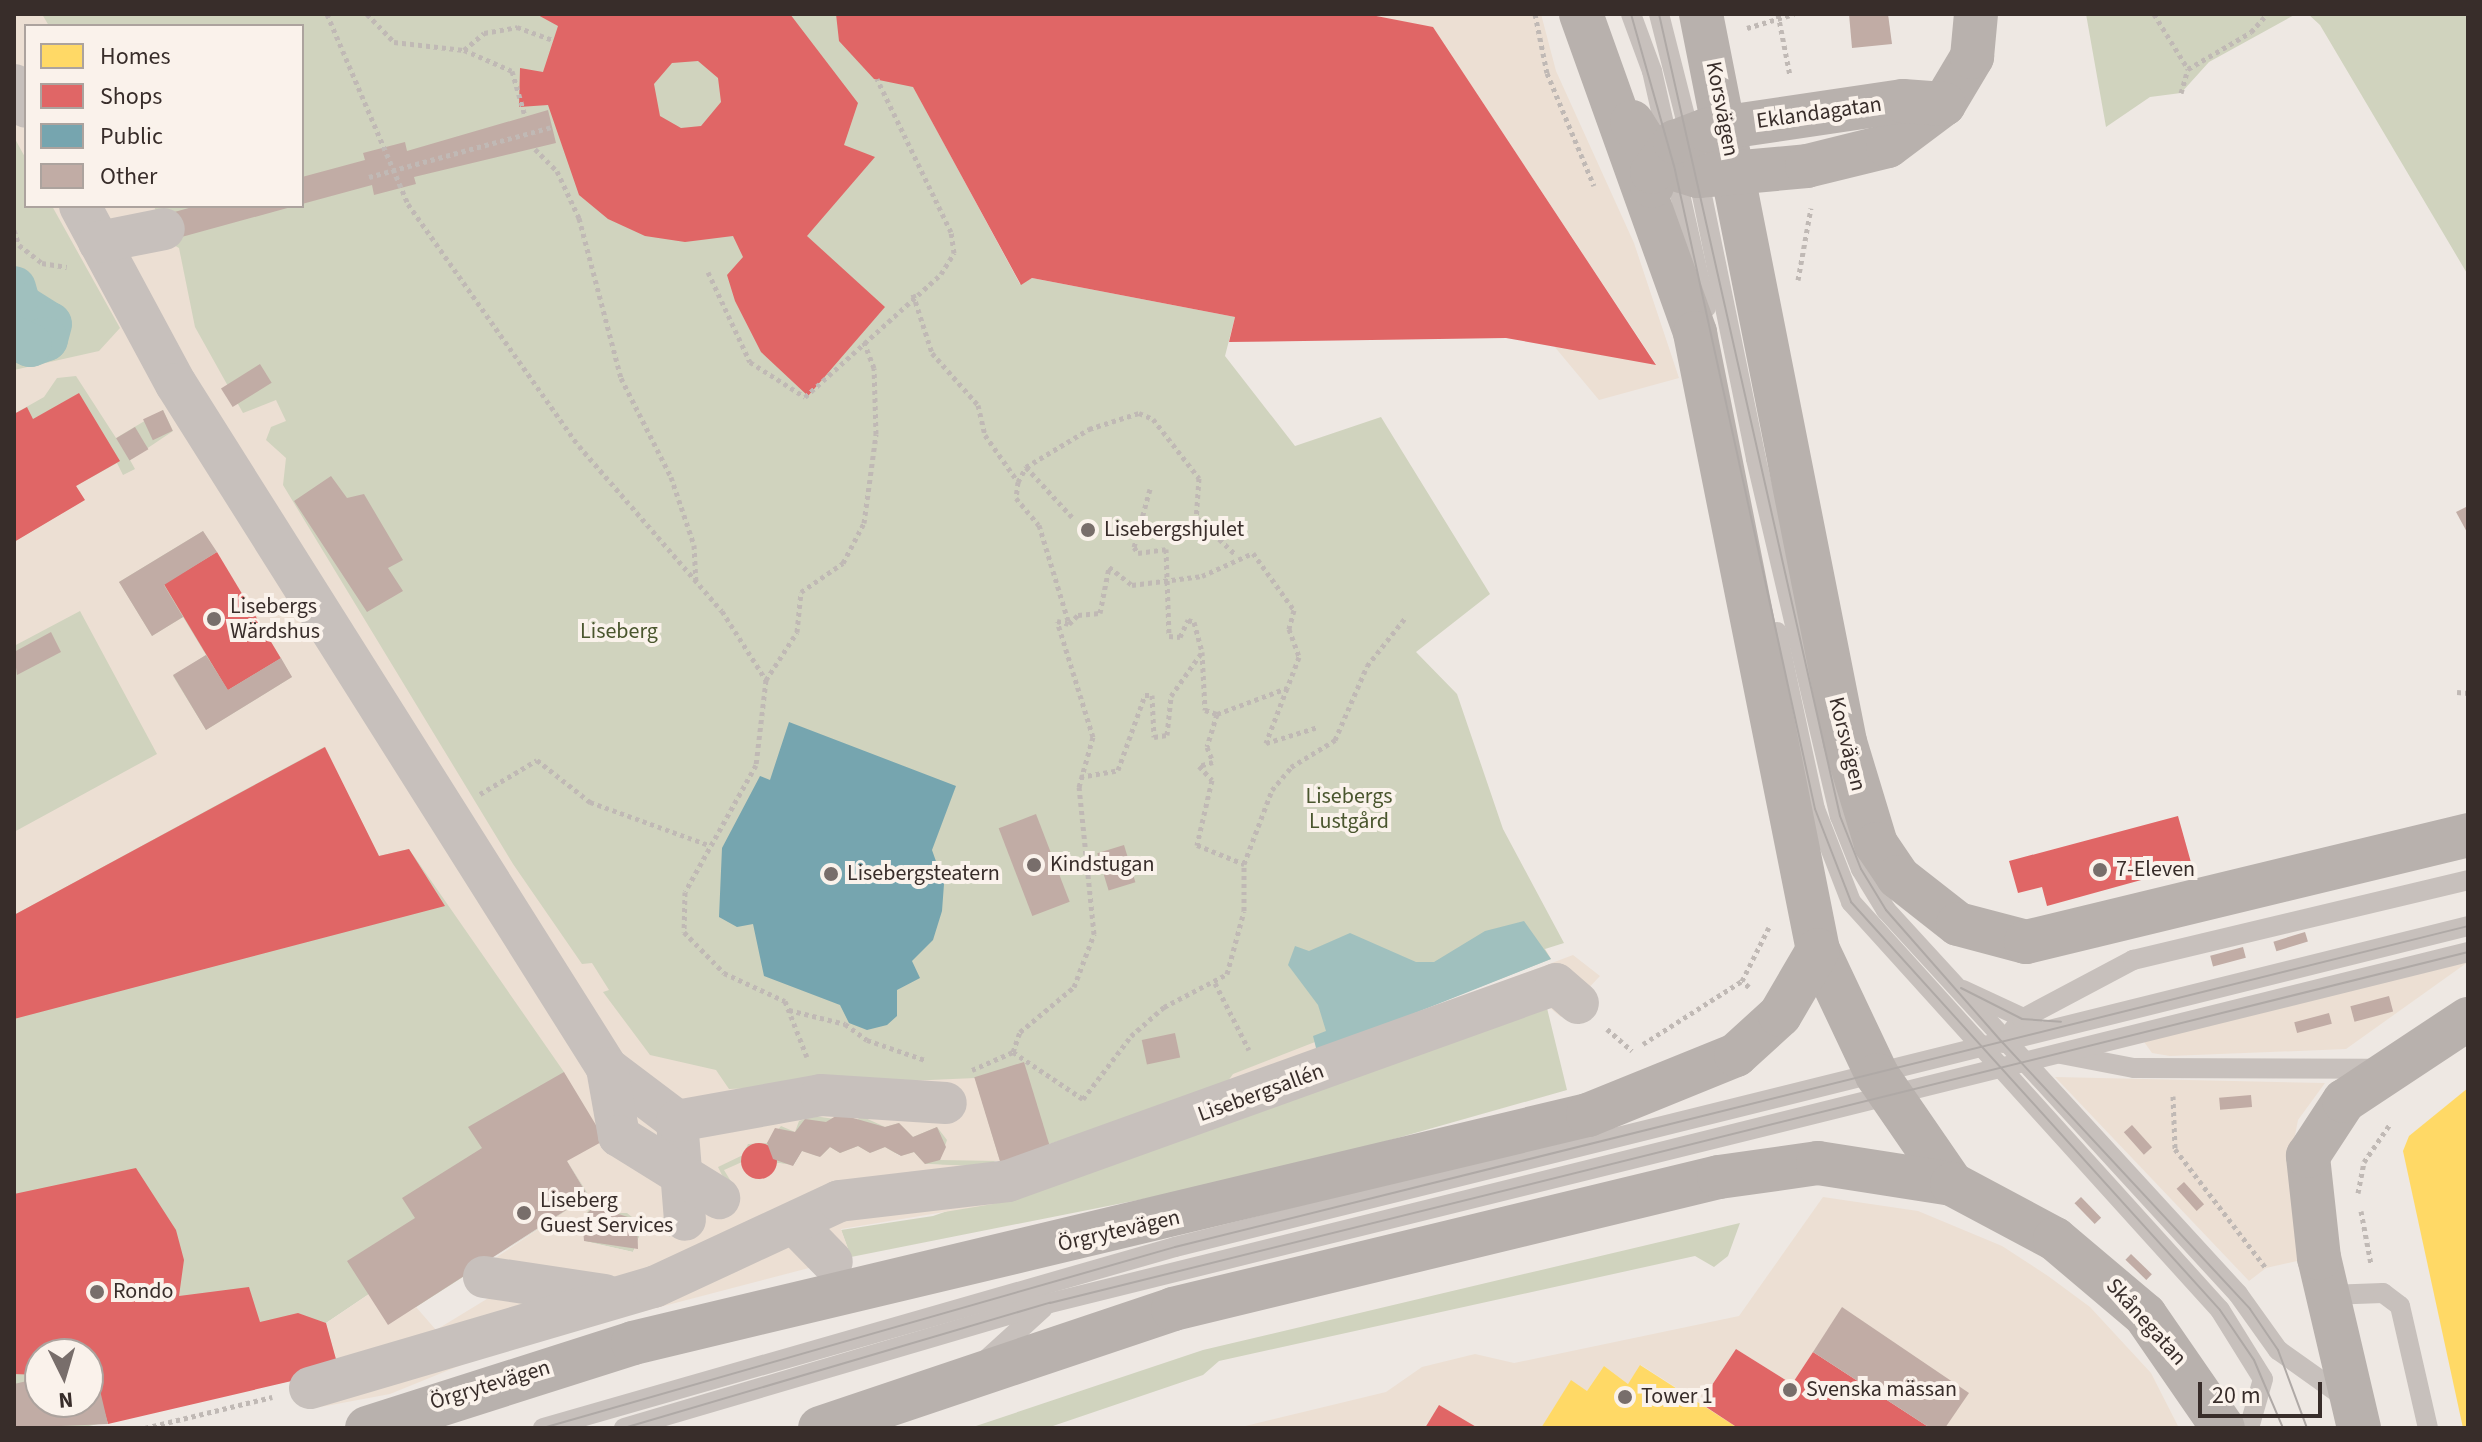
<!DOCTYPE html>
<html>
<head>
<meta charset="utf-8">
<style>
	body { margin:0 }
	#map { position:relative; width:2482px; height:1442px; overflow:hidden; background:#eee8e3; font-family:"Source Sans 3",sans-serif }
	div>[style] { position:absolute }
	.green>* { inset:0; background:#d0d3be }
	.plaza>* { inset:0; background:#ecdfd3 }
	.water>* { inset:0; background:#a0c0be }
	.homes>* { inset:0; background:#ffd966 }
	.shops>* { inset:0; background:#e06666; transform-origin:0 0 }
	.round { border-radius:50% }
	.public>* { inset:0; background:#76a5af }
	.canal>* { height:44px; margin:-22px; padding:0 22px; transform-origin:22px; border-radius:22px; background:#a0c0be }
	.building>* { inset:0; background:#c1aca5; transform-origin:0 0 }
	.path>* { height:5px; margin-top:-2.5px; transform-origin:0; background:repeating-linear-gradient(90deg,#c0b9b5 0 4px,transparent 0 8px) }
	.lane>* { height:20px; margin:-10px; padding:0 10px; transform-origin:10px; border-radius:10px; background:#c7c0bc }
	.street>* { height:42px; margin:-21px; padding:0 21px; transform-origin:21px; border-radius:21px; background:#c7c0bc }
	.secondary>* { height:44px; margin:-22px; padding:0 22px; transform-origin:22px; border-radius:22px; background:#b8b1ad }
	.tram>* { height:2px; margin:-1px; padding:0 1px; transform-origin:1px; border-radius:1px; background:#afa9a6 }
	.dots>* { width:22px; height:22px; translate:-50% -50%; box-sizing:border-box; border:4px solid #faf2eb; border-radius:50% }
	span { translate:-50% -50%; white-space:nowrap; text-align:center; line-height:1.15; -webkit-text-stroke:8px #faf2eb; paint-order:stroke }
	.street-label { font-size:22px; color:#382d2a }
	.poi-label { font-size:22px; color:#382d2a }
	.left { translate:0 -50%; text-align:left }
	.park-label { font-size:22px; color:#4a562e }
	.frame { position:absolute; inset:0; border:16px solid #382d2a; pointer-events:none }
	.legend { position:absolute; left:24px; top:24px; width:280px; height:184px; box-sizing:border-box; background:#faf2eb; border:2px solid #aca39e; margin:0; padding:10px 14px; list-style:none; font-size:24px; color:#382d2a }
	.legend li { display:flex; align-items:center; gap:16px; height:40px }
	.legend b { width:40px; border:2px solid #aca39e }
	.north { position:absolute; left:24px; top:1338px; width:80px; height:80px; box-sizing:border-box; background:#faf2eb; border:2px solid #aca39e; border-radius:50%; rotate:175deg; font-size:22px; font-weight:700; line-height:32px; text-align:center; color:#382d2a }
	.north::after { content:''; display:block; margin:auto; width:28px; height:36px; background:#786e6b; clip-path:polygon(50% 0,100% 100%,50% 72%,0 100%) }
	.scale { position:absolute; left:2198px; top:1382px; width:124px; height:36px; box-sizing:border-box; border:4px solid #382d2a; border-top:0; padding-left:10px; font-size:24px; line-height:28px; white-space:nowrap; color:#382d2a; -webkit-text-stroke:6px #faf2eb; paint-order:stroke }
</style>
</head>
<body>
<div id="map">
	<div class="green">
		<i style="clip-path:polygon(evenodd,14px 14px,874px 14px,1020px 284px,1032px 278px,1235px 317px,1225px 356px,1295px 446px,1381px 417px,1490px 594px,1416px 652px,1457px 694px,1503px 829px,1564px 943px,1545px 949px,1551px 959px,1223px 1088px,978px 1167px,925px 1164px,889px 1151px,811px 1157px,802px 1151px,793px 1166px,778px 1163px,760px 1180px,742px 1163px,738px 1193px,669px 1237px,659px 1220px,642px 1230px,633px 1252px,584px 1241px,585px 1199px,388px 1325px,369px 1294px,326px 1323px,339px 1370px,80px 1428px,39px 1428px,14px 1415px,14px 14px,26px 26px,302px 26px,302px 206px,26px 206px,26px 26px,14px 14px,567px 1161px,588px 1196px,479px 1267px,567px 1161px,14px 14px,40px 1354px,88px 1354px,88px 1402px,40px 1402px,40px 1354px)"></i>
		<i style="clip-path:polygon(2086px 14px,2296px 14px,2209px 62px,2181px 93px,2150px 97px,2106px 127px)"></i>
		<i style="clip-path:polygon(2308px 14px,2468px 14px,2468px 275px,2320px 25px)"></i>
		<i style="clip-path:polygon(1546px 1004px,1567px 1090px,1274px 1173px,851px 1257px,841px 1230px,933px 1216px)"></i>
		<i style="clip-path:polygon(1740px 1223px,1728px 1256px,1714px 1267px,1695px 1256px,1219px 1361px,1203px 1375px,1047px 1428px,970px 1428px,1203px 1350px)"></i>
	</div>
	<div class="plaza">
		<i style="clip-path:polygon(14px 14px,42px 14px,49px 26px,26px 26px,26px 159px,14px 137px)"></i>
		<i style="clip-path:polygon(1366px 14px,1541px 14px,1556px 71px,1634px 243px,1679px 378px,1599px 400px,1554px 346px,1656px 364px,1433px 28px)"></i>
		<i style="clip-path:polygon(evenodd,52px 206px,154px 206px,167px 241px,179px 248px,195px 327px,243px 413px,276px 400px,286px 421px,271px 427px,266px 440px,286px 458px,283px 485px,513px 864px,582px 964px,592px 963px,609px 990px,603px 992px,650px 1055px,716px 1070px,729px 1089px,975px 1078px,1000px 1161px,940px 1160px,947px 1140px,937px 1127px,913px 1137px,899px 1123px,885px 1127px,861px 1116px,855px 1122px,814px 1116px,799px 1121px,795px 1132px,781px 1126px,767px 1143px,748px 1144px,743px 1155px,718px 1167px,724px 1179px,663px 1218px,643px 1226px,627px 1213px,600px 1213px,567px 1161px,564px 1072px,409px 849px,379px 856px,324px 747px,14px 915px,14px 832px,157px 754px,80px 611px,14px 646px,14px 542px,84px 500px,76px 486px,117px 463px,123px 475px,135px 469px,130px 460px,173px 431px,163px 410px,116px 438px,76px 376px,57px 378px,44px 397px,14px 414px,14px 370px,99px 351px,120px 328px,52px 206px,203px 531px,292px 677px,206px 730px,173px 676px,206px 655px,183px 617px,152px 636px,119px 582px,203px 531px)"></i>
		<i style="clip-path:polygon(1573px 955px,1600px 976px,1561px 1017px,1545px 1004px,993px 1204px,841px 1229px,851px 1257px,503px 1348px,390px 1394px,315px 1408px,339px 1370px,326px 1323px,369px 1294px,416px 1307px,436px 1330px,495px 1294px,479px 1269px,585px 1198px,591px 1207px,582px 1219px,584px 1241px,633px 1252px,642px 1230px,659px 1220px,669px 1237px,738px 1193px,724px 1170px,742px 1162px,760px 1180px,778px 1163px,794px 1165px,802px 1151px,820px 1157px,830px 1147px,840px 1153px,858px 1146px,870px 1153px,885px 1147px,900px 1156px,914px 1152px,925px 1164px,1001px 1167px,1223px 1088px,1233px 1074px,1315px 1042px,1318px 1051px)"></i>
		<i style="clip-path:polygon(2468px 962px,2346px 1049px,2170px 1056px,2152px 1053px,2142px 1039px)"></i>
		<i style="clip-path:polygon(2055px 1077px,2325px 1083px,2298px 1120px,2291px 1156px,2306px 1259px,2266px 1268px,2249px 1281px)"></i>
		<i style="clip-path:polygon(1823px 1197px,1918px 1211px,2002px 1246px,2048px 1276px,2090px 1307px,2151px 1373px,2179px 1428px,1930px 1428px,1813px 1352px,1792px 1384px,1736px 1349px,1700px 1403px,1641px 1365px,1628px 1384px,1604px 1366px,1587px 1391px,1571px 1381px,1541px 1428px,1237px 1428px,1386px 1392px,1422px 1367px,1475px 1354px,1514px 1363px,1739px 1316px)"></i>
	</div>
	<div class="water">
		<i style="clip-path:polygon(1524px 921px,1551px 959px,1317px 1052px,1313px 1036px,1326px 1031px,1318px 1005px,1288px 965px,1295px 946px,1309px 951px,1350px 933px,1416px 962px,1434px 962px,1485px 931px)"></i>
	</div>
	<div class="homes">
		<i style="clip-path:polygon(2468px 1088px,2468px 1428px,2463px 1428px,2403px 1151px,2409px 1136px)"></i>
		<i style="clip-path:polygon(1640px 1365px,1738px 1428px,1541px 1428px,1571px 1380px,1587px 1391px,1604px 1366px,1628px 1384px)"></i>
	</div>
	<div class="shops">
		<i style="clip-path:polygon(evenodd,536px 14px,790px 14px,858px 103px,844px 145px,875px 157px,807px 236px,885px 307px,808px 396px,761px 352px,735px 301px,727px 275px,743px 257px,733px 236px,685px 242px,645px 236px,608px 219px,579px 195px,548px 105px,519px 107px,520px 68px,543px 72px,558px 26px,536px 14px,698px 61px,718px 78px,721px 102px,701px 126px,681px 128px,660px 116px,654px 84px,672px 63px,698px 61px)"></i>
		<i style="clip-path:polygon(836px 14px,1366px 14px,1433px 27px,1656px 365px,1506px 338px,1229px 342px,1235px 317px,1032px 278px,1021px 285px,913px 87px,874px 79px,839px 41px)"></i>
		<i style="clip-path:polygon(79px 393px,120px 461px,76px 486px,85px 500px,14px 542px,14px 414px,27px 407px,33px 419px)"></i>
		<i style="left:217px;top:552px;width:124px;height:62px;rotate:59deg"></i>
		<i style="clip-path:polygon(325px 747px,379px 856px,409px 849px,445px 906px,14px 1019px,14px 915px)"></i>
		<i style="clip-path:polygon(2178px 816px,2192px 866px,2047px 906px,2042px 887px,2018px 893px,2009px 861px)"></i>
		<i class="round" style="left:741px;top:1143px;width:36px;height:36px"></i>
		<i style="clip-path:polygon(136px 1168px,176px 1230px,184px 1260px,179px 1296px,249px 1287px,260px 1322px,298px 1313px,326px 1323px,339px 1370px,108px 1424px,88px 1354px,40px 1354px,40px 1375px,14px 1374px,14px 1194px)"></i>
		<i style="clip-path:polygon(1736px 1349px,1792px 1384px,1813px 1352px,1930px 1428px,1738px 1428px,1700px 1403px)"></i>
		<i style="clip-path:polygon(1439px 1405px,1478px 1428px,1425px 1428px)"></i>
	</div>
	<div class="public">
		<i style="clip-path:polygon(789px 722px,956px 786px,932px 850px,944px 884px,942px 911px,933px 940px,912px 961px,920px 978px,897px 990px,897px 1016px,887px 1025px,867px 1030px,849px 1023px,840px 1005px,764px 976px,753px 924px,737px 927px,719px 917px,722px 848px,760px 776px,770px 780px)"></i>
	</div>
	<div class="canal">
		<i style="left:14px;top:288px;width:18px;rotate:74deg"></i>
		<i style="left:19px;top:305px;width:36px;rotate:32deg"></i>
		<i style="left:50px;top:324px;width:16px;rotate:105deg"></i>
		<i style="left:46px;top:339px;width:17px;rotate:159deg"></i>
		<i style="left:30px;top:345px;width:17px;rotate:-156deg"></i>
	</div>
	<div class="building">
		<i style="clip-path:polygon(1849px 14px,1888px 14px,1892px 44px,1852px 48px)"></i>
		<i style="clip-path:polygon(548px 110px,556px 143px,414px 177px,416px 184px,374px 195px,372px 185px,302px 204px,302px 177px,365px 160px,363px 153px,405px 142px,407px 151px)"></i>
		<i style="clip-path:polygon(196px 206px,291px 206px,291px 207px,167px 241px,160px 216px)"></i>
		<i style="left:260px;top:364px;width:22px;height:46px;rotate:58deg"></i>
		<i style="left:163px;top:410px;width:23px;height:22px;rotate:65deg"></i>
		<i style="left:135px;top:427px;width:26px;height:22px;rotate:59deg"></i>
		<i style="clip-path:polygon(331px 476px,347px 498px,364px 494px,403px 560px,388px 568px,403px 591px,367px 612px,294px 501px)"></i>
		<i style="clip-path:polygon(2468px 506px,2468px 534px,2456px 512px)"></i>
		<i style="clip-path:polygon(203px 531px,217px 552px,164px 585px,183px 617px,152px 636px,119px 582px)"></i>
		<i style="clip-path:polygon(51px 632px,61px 652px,17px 675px,14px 652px)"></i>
		<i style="clip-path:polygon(206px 655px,228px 690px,281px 658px,292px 677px,206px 730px,173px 675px)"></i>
		<i style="left:1036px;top:814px;width:94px;height:40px;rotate:69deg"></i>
		<i style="left:1124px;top:845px;width:39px;height:28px;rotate:73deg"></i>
		<i style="left:2305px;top:932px;width:10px;height:33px;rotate:73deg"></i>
		<i style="left:2243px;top:947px;width:11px;height:34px;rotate:75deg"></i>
		<i style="left:2389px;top:996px;width:16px;height:40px;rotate:75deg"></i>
		<i style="left:2329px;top:1013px;width:11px;height:36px;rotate:75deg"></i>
		<i style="left:1175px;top:1033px;width:25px;height:34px;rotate:78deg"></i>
		<i style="left:1024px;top:1062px;width:95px;height:52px;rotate:73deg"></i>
		<i style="clip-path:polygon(564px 1072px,605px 1140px,567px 1161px,588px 1196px,388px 1325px,347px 1261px,415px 1218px,402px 1198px,482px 1148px,468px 1127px)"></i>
		<i style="left:2251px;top:1095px;width:12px;height:32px;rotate:85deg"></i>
		<i style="clip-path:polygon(839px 1114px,885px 1127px,899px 1123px,913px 1137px,937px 1127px,946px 1147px,940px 1160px,925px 1164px,914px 1152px,901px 1156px,885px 1147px,870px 1153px,858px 1146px,840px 1153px,830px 1147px,820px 1157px,802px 1151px,793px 1166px,773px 1159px,767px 1143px,775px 1128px,795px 1132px,805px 1119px,826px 1122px)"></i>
		<i style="left:2132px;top:1125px;width:30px;height:11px;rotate:48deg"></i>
		<i style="left:2184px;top:1182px;width:30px;height:10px;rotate:48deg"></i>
		<i style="left:2081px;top:1197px;width:29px;height:9px;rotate:46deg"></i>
		<i style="clip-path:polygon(594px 1206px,637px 1220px,638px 1249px,584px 1241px,582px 1219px)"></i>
		<i style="left:2131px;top:1254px;width:29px;height:8px;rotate:44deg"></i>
		<i style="clip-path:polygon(1842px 1307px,1969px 1393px,1945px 1428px,1930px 1428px,1813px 1352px)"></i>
		<i style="clip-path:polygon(94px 1365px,108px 1424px,14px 1428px,14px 1384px,40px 1378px,40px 1402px,88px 1402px,88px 1367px)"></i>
	</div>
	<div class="path">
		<i style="left:327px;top:14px;width:207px;rotate:66.9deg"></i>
		<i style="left:408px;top:204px;width:296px;rotate:54.8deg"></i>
		<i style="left:579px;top:446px;width:218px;rotate:49.1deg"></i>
		<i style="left:722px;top:611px;width:82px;rotate:57.5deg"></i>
		<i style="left:766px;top:680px;width:86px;rotate:96.7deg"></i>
		<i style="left:756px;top:765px;width:145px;rotate:119.2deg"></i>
		<i style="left:685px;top:892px;width:40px;rotate:91.4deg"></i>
		<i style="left:684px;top:932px;width:57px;rotate:45.7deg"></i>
		<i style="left:724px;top:973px;width:67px;rotate:24.7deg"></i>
		<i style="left:785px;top:1001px;width:60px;rotate:68.6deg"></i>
		<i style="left:367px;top:14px;width:39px;rotate:46deg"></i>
		<i style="left:394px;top:42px;width:70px;rotate:6.5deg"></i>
		<i style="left:464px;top:50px;width:26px;rotate:-40deg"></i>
		<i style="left:484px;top:33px;width:34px;rotate:-10deg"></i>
		<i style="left:517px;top:27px;width:37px;rotate:20deg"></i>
		<i style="left:1535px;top:14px;width:60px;rotate:78.5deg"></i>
		<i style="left:1547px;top:73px;width:122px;rotate:67.4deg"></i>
		<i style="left:1778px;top:14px;width:63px;rotate:79deg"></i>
		<i style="left:2154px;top:14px;width:65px;rotate:58.3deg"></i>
		<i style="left:1747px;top:28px;width:49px;rotate:-16.6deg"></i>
		<i style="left:464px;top:50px;width:52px;rotate:23.6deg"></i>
		<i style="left:512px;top:71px;width:47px;rotate:73.9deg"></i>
		<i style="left:2181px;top:93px;width:25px;rotate:-74deg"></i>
		<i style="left:2188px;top:69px;width:73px;rotate:-30.4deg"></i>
		<i style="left:2251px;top:32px;width:24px;rotate:-48deg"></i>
		<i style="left:535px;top:149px;width:31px;rotate:45deg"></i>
		<i style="left:557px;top:171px;width:52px;rotate:64.9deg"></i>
		<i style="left:579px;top:218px;width:165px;rotate:75.3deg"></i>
		<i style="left:621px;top:378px;width:111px;rotate:63.2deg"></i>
		<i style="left:671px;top:477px;width:72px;rotate:71.3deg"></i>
		<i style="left:694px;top:545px;width:36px;rotate:87deg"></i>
		<i style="left:369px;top:177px;width:190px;rotate:-15.3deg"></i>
		<i style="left:14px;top:230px;width:16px;rotate:72deg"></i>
		<i style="left:19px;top:245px;width:29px;rotate:38deg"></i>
		<i style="left:42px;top:263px;width:25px;rotate:9deg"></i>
		<i style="left:708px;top:272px;width:99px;rotate:65deg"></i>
		<i style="left:750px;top:362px;width:65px;rotate:32.5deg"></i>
		<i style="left:805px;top:397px;width:183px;rotate:-42.1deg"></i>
		<i style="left:941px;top:274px;width:25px;rotate:-58deg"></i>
		<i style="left:954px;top:253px;width:21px;rotate:-98deg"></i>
		<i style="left:951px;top:232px;width:170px;rotate:-115.8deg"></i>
		<i style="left:1798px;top:280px;width:73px;rotate:-79.8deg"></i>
		<i style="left:913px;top:294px;width:62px;rotate:72.1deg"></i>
		<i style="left:932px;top:353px;width:69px;rotate:48.5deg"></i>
		<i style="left:978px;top:405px;width:31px;rotate:77deg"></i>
		<i style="left:985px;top:435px;width:57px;rotate:54.9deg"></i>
		<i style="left:1018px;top:482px;width:16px;rotate:97deg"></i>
		<i style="left:1016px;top:498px;width:35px;rotate:50deg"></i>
		<i style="left:1039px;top:525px;width:103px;rotate:73.1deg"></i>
		<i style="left:1069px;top:624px;width:13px;rotate:-45deg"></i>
		<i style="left:1078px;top:615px;width:22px;rotate:-5deg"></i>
		<i style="left:1100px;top:613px;width:47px;rotate:-78.9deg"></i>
		<i style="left:1109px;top:567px;width:29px;rotate:38deg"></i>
		<i style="left:1132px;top:585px;width:71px;rotate:-7.3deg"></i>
		<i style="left:1202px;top:576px;width:56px;rotate:-24.3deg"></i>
		<i style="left:1253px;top:553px;width:70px;rotate:54.3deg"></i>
		<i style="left:1294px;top:610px;width:20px;rotate:105deg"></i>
		<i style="left:1289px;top:629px;width:30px;rotate:70deg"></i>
		<i style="left:1299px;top:657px;width:33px;rotate:111deg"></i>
		<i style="left:1026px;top:467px;width:74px;rotate:-31.1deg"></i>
		<i style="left:1089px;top:429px;width:52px;rotate:-17.7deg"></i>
		<i style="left:1139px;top:413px;width:15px;rotate:23deg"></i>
		<i style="left:1153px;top:419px;width:75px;rotate:52.1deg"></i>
		<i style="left:1199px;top:478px;width:39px;rotate:94deg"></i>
		<i style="left:1196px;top:517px;width:55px;rotate:43.5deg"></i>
		<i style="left:1018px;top:482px;width:17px;rotate:-62deg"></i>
		<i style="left:1026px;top:467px;width:68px;rotate:47.4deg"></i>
		<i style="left:1150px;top:489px;width:60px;rotate:105.4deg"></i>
		<i style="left:1134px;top:547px;width:7px;rotate:56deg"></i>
		<i style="left:1138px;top:553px;width:28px;rotate:-8deg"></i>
		<i style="left:1166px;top:549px;width:87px;rotate:88deg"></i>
		<i style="left:1169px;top:636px;width:11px;rotate:5deg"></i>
		<i style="left:1180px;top:637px;width:19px;rotate:-65deg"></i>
		<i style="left:1188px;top:620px;width:6px;rotate:18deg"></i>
		<i style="left:1194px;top:622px;width:31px;rotate:75deg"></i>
		<i style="left:766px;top:680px;width:57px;rotate:-57.1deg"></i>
		<i style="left:797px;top:632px;width:40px;rotate:-84.3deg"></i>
		<i style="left:801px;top:592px;width:51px;rotate:-34.6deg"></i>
		<i style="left:843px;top:563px;width:45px;rotate:-62.3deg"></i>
		<i style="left:864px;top:523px;width:90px;rotate:-82.3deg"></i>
		<i style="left:876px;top:434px;width:66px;rotate:-91.7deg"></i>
		<i style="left:874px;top:368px;width:31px;rotate:-111deg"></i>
		<i style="left:2457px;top:692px;width:11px;rotate:5deg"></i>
		<i style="left:1217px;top:714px;width:34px;rotate:107deg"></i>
		<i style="left:1207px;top:747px;width:16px;rotate:68deg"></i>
		<i style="left:1213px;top:762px;width:15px;rotate:164deg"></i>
		<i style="left:1199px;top:766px;width:19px;rotate:47deg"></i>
		<i style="left:1212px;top:780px;width:67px;rotate:103deg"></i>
		<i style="left:1197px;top:845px;width:51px;rotate:22deg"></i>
		<i style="left:1080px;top:777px;width:39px;rotate:-10deg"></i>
		<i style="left:1118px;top:770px;width:80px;rotate:-70.2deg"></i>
		<i style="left:1145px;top:695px;width:7px"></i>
		<i style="left:1152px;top:695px;width:42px;rotate:87.3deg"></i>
		<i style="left:1154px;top:737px;width:13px;rotate:-9deg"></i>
		<i style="left:1167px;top:735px;width:39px;rotate:-84deg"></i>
		<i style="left:1171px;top:696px;width:54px;rotate:-54.8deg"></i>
		<i style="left:1202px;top:652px;width:58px;rotate:87deg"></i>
		<i style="left:1205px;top:710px;width:13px;rotate:18deg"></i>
		<i style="left:1217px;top:714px;width:75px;rotate:-20.4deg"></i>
		<i style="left:1287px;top:688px;width:59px;rotate:110.9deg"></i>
		<i style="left:1266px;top:743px;width:54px;rotate:-17.1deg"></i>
		<i style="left:480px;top:794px;width:66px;rotate:-30.8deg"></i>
		<i style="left:537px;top:760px;width:68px;rotate:38.4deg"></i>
		<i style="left:590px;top:802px;width:127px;rotate:19.9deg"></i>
		<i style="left:1215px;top:983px;width:75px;rotate:63.1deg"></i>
		<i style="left:1749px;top:987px;width:9px;rotate:-139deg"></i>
		<i style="left:1742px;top:981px;width:60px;rotate:-63.4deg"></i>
		<i style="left:789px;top:1010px;width:58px;rotate:14deg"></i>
		<i style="left:845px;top:1024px;width:27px;rotate:36deg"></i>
		<i style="left:867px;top:1040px;width:61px;rotate:19deg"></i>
		<i style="left:1607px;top:1029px;width:33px;rotate:41deg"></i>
		<i style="left:1643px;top:1044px;width:117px;rotate:-32.5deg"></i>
		<i style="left:1013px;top:1052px;width:84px;rotate:33.9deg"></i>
		<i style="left:1083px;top:1099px;width:79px;rotate:-52.7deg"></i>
		<i style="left:1131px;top:1036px;width:44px;rotate:-41.3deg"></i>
		<i style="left:1164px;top:1007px;width:71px;rotate:-27.6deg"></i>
		<i style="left:1227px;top:974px;width:65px;rotate:-74.9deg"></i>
		<i style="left:1244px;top:911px;width:47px;rotate:-90deg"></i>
		<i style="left:1244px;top:864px;width:79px;rotate:-69.3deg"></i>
		<i style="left:1272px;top:790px;width:30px;rotate:-50deg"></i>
		<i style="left:1291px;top:767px;width:52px;rotate:-31.5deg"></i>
		<i style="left:1335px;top:740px;width:81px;rotate:-66.6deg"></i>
		<i style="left:1367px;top:666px;width:61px;rotate:-51.6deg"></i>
		<i style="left:972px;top:1070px;width:45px;rotate:-23.7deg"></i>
		<i style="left:1013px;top:1052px;width:21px;rotate:-71deg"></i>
		<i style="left:1020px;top:1032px;width:70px;rotate:-39.8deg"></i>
		<i style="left:1074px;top:987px;width:57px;rotate:-69.3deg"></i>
		<i style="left:1094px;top:934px;width:148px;rotate:-95.8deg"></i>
		<i style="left:1079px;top:787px;width:52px;rotate:-74.4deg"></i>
		<i style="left:1093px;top:737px;width:121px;rotate:-107.2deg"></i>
		<i style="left:1057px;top:621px;width:12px;rotate:14deg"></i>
		<i style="left:2173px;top:1096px;width:53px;rotate:87.8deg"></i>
		<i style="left:2175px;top:1149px;width:150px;rotate:52.6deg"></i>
		<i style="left:2358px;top:1193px;width:32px;rotate:-79deg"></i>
		<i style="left:2364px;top:1162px;width:46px;rotate:-55.6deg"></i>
		<i style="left:2361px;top:1211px;width:54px;rotate:79.3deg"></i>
		<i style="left:145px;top:1428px;width:131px;rotate:-13.7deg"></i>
	</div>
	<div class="lane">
		<i style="left:1631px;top:14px;width:61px;rotate:69.8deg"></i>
		<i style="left:1652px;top:71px;width:243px;rotate:77.2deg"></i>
		<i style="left:1659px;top:14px;width:130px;rotate:75.7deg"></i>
		<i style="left:1697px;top:171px;width:294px;rotate:78.4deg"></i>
		<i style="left:1756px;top:459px;width:367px;rotate:76.8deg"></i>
		<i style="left:1840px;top:816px;width:57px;rotate:68.4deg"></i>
		<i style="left:1861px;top:869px;width:48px;rotate:58.6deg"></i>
		<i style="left:1886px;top:910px;width:521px;rotate:47.49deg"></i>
		<i style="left:2238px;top:1294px;width:69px;rotate:54.5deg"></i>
		<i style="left:2278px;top:1350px;width:85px;rotate:35.4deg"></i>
		<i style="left:1777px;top:632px;width:181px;rotate:77.9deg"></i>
		<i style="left:1815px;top:809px;width:100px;rotate:68.8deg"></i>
		<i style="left:1851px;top:902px;width:550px;rotate:47.87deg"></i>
		<i style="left:2220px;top:1310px;width:81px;rotate:58.1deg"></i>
		<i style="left:2263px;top:1379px;width:51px;rotate:105.9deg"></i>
		<i style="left:1963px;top:990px;width:76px;rotate:24.9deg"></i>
		<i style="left:2003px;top:1043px;width:31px;rotate:-52deg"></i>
		<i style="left:2022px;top:1019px;width:126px;rotate:-28deg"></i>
		<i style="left:2133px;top:960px;width:344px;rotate:-13.4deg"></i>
		<i style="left:2061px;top:1054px;width:74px;rotate:10.9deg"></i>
		<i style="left:2134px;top:1068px;width:245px;rotate:0.2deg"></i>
		<i style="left:2328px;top:1295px;width:55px;rotate:-2.1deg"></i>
		<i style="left:2383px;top:1293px;width:21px;rotate:37deg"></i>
		<i style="left:2400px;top:1306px;width:125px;rotate:77.1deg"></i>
		<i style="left:987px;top:1359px;width:76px;rotate:-42.3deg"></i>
		<i style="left:543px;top:1428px;width:657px;rotate:-15.98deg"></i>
		<i style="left:1175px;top:1247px;width:1332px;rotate:-13.94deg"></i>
		<i style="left:624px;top:1428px;width:444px;rotate:-16.4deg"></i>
		<i style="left:1050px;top:1303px;width:1461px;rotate:-13.9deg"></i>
	</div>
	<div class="street">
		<i style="left:14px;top:85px;width:25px;rotate:61deg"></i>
		<i style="left:80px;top:206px;width:202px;rotate:61.7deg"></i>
		<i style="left:176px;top:384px;width:808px;rotate:57.78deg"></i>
		<i style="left:607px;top:1068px;width:88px;rotate:37.1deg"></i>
		<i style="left:677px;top:1121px;width:99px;rotate:85.4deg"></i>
		<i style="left:99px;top:242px;width:66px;rotate:-11.3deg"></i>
		<i style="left:607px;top:1068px;width:69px;rotate:80deg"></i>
		<i style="left:619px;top:1136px;width:118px;rotate:31.8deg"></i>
		<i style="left:677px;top:1121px;width:146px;rotate:-10.2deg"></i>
		<i style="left:821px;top:1095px;width:125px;rotate:3.7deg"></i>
		<i style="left:794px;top:1223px;width:54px;rotate:45.7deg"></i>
		<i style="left:484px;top:1277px;width:122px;rotate:8.5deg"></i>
		<i style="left:310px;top:1388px;width:359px;rotate:-16.4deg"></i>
		<i style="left:654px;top:1287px;width:204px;rotate:-24.9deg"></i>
		<i style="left:839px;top:1201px;width:170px;rotate:-6.7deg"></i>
		<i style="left:1008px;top:1181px;width:582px;rotate:-19.77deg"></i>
		<i style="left:1556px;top:984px;width:29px;rotate:41deg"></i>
	</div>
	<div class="secondary">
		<i style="left:1581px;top:14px;width:339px;rotate:70.3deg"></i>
		<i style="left:1695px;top:333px;width:629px;rotate:78.73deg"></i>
		<i style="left:1818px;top:950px;width:138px;rotate:64.7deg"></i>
		<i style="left:1877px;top:1075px;width:132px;rotate:55.5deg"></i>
		<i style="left:1701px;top:14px;width:742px;rotate:78.81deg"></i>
		<i style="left:1845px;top:742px;width:107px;rotate:73.1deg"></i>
		<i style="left:1876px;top:844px;width:40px;rotate:56deg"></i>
		<i style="left:1898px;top:877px;width:76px;rotate:38.1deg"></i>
		<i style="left:1958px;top:924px;width:70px;rotate:14.8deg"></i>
		<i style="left:2026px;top:942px;width:455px;rotate:-13.6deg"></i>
		<i style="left:1632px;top:122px;width:49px;rotate:58.2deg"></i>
		<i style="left:1658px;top:164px;width:42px;rotate:16.7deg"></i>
		<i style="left:1698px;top:176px;width:109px;rotate:-5.2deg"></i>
		<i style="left:1807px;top:166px;width:83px;rotate:-13.9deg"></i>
		<i style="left:1888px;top:146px;width:70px;rotate:-36.9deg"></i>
		<i style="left:1944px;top:104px;width:55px;rotate:-59.2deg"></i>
		<i style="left:1972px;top:57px;width:43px;rotate:-84.7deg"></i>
		<i style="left:1652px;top:186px;width:14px;rotate:-90deg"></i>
		<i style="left:1652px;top:172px;width:38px;rotate:-53deg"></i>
		<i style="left:1675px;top:142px;width:34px;rotate:-21deg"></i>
		<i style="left:1707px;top:130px;width:198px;rotate:-8.4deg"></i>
		<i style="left:1903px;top:101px;width:41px;rotate:4.2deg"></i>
		<i style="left:367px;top:1428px;width:279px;rotate:-17.7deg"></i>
		<i style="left:633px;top:1343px;width:982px;rotate:-13.43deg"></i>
		<i style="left:1588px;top:1115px;width:160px;rotate:-22.1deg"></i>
		<i style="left:1736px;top:1055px;width:59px;rotate:-42.3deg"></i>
		<i style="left:1780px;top:1015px;width:75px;rotate:-59.7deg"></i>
		<i style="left:820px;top:1428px;width:373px;rotate:-18.6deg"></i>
		<i style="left:1173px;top:1309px;width:562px;rotate:-13.59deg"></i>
		<i style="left:1719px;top:1177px;width:100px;rotate:-8deg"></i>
		<i style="left:1818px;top:1163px;width:136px;rotate:8.9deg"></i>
		<i style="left:1952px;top:1184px;width:117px;rotate:28.1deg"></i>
		<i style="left:2055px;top:1239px;width:118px;rotate:40.2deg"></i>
		<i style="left:2145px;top:1315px;width:137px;rotate:55.4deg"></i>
		<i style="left:2359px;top:1428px;width:175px;rotate:-103.2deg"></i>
		<i style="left:2319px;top:1258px;width:103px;rotate:-96.2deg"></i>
		<i style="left:2308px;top:1156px;width:66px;rotate:-56.8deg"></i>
		<i style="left:2344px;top:1101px;width:149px;rotate:-33.5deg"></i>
	</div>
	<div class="tram">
		<i style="left:1631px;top:14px;width:162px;rotate:74.2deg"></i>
		<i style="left:1675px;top:170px;width:654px;rotate:77.64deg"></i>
		<i style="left:1815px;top:809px;width:100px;rotate:68.8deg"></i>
		<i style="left:1851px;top:902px;width:550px;rotate:47.87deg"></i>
		<i style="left:2220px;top:1310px;width:60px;rotate:55.8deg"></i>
		<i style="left:2254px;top:1360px;width:74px;rotate:66.9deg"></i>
		<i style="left:1659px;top:14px;width:822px;rotate:77.28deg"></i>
		<i style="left:1840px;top:816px;width:57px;rotate:68.4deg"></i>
		<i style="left:1861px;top:869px;width:48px;rotate:58.6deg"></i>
		<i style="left:1886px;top:910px;width:177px;rotate:48.7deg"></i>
		<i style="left:2003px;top:1043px;width:363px;rotate:47.1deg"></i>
		<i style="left:2250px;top:1309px;width:50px;rotate:55.7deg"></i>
		<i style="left:2278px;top:1350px;width:83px;rotate:69.6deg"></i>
		<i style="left:1961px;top:988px;width:68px;rotate:26.9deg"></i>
		<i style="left:2022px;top:1019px;width:39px;rotate:4deg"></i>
		<i style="left:543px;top:1428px;width:657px;rotate:-15.98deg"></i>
		<i style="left:1175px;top:1247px;width:1332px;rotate:-13.94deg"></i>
		<i style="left:624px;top:1428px;width:444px;rotate:-16.4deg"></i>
		<i style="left:1050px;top:1303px;width:1461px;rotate:-13.9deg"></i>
	</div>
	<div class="dots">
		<i style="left:1088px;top:530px;background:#786e6b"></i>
		<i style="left:214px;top:619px;background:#786e6b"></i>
		<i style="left:1034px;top:865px;background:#786e6b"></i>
		<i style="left:2100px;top:870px;background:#786e6b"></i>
		<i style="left:831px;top:874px;background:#786e6b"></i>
		<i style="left:524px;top:1213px;background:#786e6b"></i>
		<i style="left:97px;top:1292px;background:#786e6b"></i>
		<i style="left:1790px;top:1390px;background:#786e6b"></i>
		<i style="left:1625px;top:1397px;background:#786e6b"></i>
	</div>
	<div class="street-label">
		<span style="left:1722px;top:109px;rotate:79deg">Korsvägen</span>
		<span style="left:1819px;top:113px;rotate:-8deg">Eklandagatan</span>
		<span style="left:1847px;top:744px;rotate:76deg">Korsvägen</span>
		<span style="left:1261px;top:1093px;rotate:-20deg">Lisebergsallén</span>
		<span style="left:1119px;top:1231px;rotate:-13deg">Örgrytevägen</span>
		<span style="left:2146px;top:1322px;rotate:48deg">Skånegatan</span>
		<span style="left:490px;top:1385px;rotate:-17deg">Örgrytevägen</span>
	</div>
	<div class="poi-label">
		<span class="left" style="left:1104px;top:530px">Lisebergshjulet</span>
		<span class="left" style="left:230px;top:619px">Lisebergs<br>Wärdshus</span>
		<span class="left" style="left:1050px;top:865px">Kindstugan</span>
		<span class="left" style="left:2116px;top:870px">7-Eleven</span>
		<span class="left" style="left:847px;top:874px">Lisebergsteatern</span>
		<span class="left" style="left:540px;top:1213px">Liseberg<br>Guest Services</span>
		<span class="left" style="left:113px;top:1292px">Rondo</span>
		<span class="left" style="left:1806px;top:1390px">Svenska mässan</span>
		<span class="left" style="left:1641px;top:1397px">Tower 1</span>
	</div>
	<div class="park-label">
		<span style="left:619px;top:632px">Liseberg</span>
		<span style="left:1349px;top:809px">Lisebergs<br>Lustgård</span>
	</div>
	<div class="frame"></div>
	<ul class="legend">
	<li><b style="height:22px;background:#ffd966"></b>Homes</li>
	<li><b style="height:22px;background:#e06666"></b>Shops</li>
	<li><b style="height:22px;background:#76a5af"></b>Public</li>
	<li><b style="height:22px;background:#c1aca5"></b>Other</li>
	</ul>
	<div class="north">N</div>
	<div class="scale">20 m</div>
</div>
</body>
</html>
